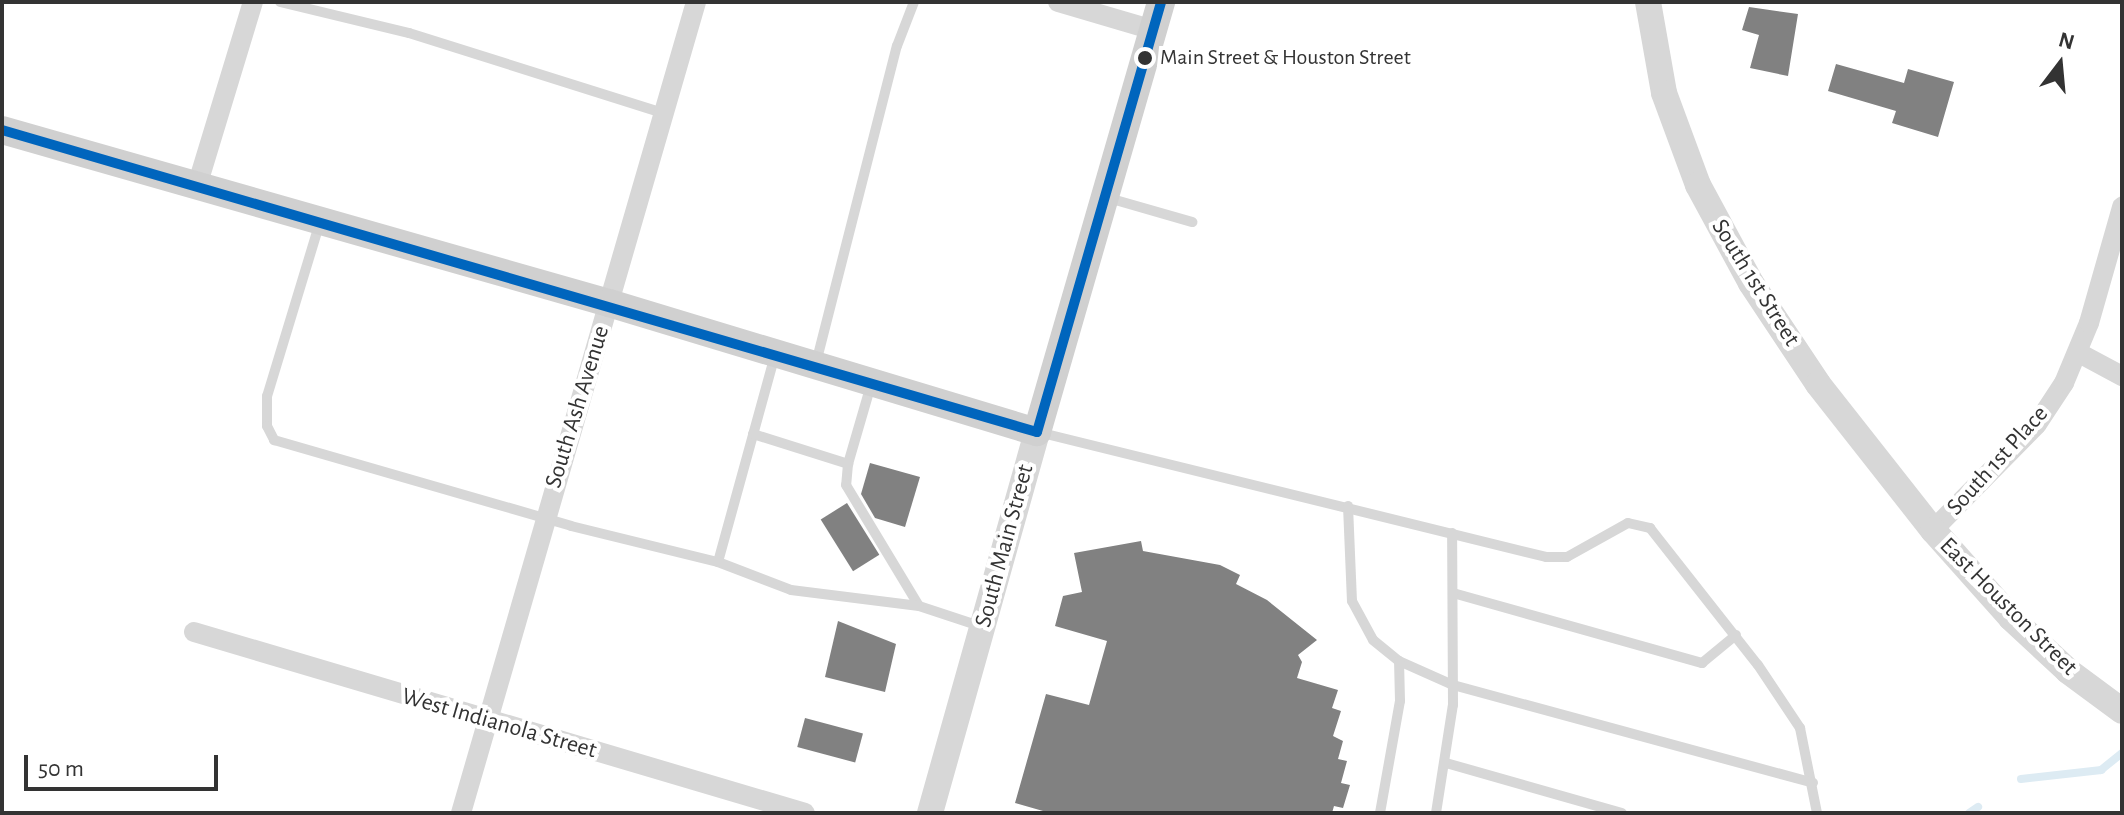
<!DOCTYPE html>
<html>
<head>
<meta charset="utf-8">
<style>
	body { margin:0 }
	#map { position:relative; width:2124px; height:815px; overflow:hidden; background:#fff; font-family:"Alegreya Sans",sans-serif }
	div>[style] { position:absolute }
	.stream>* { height:8px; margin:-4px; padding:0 4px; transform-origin:4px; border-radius:4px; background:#ddebf3 }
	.building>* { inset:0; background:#818181; transform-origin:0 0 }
	.service>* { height:10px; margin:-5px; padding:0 5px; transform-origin:5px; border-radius:5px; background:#d7d7d7 }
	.minor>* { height:20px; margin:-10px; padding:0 10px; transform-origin:10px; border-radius:10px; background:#d7d7d7 }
	.tertiary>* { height:26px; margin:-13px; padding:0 13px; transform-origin:13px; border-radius:13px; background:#d7d7d7 }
	.secondary>* { height:28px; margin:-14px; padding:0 14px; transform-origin:14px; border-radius:14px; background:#d0d0d0 }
	.bus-1>* { height:10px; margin:-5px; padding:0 5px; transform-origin:5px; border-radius:5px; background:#0065bd }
	.dots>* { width:22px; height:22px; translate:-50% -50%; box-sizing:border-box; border:4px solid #fff; border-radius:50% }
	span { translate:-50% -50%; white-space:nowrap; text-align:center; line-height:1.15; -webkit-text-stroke:8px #fff; paint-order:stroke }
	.bus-label { font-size:22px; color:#333 }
	.left { translate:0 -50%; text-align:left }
	.street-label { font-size:24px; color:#333 }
	.frame { position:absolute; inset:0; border:4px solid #333; pointer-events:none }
	.north { position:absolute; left:2020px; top:24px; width:80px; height:80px; -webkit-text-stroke:6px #fff; paint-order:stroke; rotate:16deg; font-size:22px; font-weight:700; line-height:32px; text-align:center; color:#333 }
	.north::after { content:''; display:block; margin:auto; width:28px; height:36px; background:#333; clip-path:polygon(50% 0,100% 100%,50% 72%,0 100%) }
	.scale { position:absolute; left:24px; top:755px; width:194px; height:36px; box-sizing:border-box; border:4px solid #333; border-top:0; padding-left:10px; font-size:24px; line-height:28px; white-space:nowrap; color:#333; -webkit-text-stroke:6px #fff; paint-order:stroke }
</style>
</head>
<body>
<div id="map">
	<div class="stream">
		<i style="left:2021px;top:779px;width:81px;rotate:-6.4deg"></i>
		<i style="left:2101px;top:770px;width:27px;rotate:-39deg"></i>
		<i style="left:1969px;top:813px;width:11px;rotate:-34deg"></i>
	</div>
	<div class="building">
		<i style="clip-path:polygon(1749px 7px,1798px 14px,1788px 76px,1750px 68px,1759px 35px,1742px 30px)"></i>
		<i style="clip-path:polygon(1836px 64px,1904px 83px,1908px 69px,1954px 82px,1938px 137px,1892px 123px,1896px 111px,1828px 91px)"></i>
		<i style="clip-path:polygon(870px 463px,920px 477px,905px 527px,875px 518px,861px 494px)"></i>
		<i style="left:847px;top:503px;width:61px;height:31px;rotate:58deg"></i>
		<i style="clip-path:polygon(1141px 541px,1143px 551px,1220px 565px,1240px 575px,1236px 584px,1267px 600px,1317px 640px,1298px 655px,1302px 662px,1297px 678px,1338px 690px,1332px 708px,1341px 711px,1333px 736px,1343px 741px,1338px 759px,1347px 761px,1341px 783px,1350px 785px,1343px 808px,1334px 806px,1332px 813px,1050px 813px,1015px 803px,1046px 694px,1089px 705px,1107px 641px,1055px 626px,1063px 596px,1082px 592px,1074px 553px)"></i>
		<i style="clip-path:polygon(838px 621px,896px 644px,885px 692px,825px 677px)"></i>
		<i style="left:805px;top:718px;width:60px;height:30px;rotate:15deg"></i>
	</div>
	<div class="service">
		<i style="left:280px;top:2px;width:133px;rotate:13.5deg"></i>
		<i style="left:409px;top:33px;width:269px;rotate:17.5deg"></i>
		<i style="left:1105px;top:197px;width:91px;rotate:16deg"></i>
		<i style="left:320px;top:222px;width:182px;rotate:106.9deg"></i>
		<i style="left:267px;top:396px;width:30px;rotate:90deg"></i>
		<i style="left:267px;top:426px;width:16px;rotate:63deg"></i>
		<i style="left:274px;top:440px;width:309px;rotate:16.1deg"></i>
		<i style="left:571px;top:526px;width:151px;rotate:13.8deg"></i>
		<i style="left:718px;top:562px;width:215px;rotate:-74.6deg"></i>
		<i style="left:816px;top:363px;width:327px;rotate:-75.7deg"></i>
		<i style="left:897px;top:46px;width:47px;rotate:-68.9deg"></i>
		<i style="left:1038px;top:432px;width:523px;rotate:13.82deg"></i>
		<i style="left:1546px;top:557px;width:21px"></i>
		<i style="left:1567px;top:557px;width:70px;rotate:-29.1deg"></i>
		<i style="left:1628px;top:523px;width:23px;rotate:13deg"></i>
		<i style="left:1650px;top:528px;width:174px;rotate:51.8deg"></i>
		<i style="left:1758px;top:665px;width:76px;rotate:56.3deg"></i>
		<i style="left:1800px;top:728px;width:87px;rotate:78.7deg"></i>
		<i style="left:753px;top:434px;width:100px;rotate:17.5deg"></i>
		<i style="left:848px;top:464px;width:82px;rotate:-73.8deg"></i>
		<i style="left:848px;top:464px;width:21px;rotate:95deg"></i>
		<i style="left:846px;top:485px;width:141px;rotate:58.9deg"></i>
		<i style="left:919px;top:606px;width:67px;rotate:18.2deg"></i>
		<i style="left:1348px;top:506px;width:95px;rotate:87.6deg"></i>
		<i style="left:1352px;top:601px;width:44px;rotate:61.7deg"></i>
		<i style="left:1373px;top:640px;width:33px;rotate:39deg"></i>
		<i style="left:1399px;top:661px;width:59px;rotate:24deg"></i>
		<i style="left:1453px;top:685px;width:373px;rotate:15.2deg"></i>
		<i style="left:718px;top:562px;width:78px;rotate:21deg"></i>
		<i style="left:791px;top:590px;width:129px;rotate:7.1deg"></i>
		<i style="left:1453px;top:593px;width:259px;rotate:15.7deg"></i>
		<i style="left:1702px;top:663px;width:44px;rotate:-39.5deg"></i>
		<i style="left:1446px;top:763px;width:183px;rotate:15.9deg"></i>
		<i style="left:1380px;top:813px;width:114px;rotate:-79.9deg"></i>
		<i style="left:1400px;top:701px;width:40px;rotate:-91.4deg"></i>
		<i style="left:1436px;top:813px;width:109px;rotate:-81.1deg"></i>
		<i style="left:1453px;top:705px;width:172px;rotate:-90.3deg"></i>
	</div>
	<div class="minor">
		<i style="left:1058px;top:2px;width:99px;rotate:16.4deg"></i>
		<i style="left:197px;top:186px;width:192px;rotate:-73.1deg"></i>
		<i style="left:2079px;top:353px;width:49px;rotate:28.1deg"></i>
		<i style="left:1933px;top:530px;width:148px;rotate:-45.5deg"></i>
		<i style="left:2037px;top:424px;width:49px;rotate:-56.6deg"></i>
		<i style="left:2064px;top:383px;width:65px;rotate:-67.4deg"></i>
		<i style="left:2089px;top:323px;width:121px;rotate:-74.1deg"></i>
		<i style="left:194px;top:632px;width:637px;rotate:16.5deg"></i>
		<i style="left:461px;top:813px;width:844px;rotate:-73.84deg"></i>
	</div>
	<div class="tertiary">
		<i style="left:1648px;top:2px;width:92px;rotate:80deg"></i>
		<i style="left:1664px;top:93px;width:98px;rotate:69.7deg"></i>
		<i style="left:1698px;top:185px;width:111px;rotate:61.6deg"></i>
		<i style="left:1751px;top:283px;width:121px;rotate:56.4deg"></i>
		<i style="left:1818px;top:384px;width:186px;rotate:51.8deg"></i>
		<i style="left:1933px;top:530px;width:118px;rotate:48.4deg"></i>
		<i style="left:2011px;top:618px;width:78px;rotate:42.9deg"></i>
		<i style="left:2068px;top:671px;width:67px;rotate:36.5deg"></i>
		<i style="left:930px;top:813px;width:396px;rotate:-74.3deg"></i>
	</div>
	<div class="secondary">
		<i style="left:2px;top:130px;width:631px;rotate:15.91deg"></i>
		<i style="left:609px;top:303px;width:447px;rotate:16.8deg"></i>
		<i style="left:1037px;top:432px;width:448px;rotate:-73.9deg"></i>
	</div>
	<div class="bus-1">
		<i style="left:2px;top:130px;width:1078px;rotate:16.27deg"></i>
		<i style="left:1037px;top:432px;width:448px;rotate:-73.9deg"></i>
	</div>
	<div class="dots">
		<i style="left:1145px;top:58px;background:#333"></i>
	</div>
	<div class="bus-label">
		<span class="left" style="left:1160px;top:58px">Main Street &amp; Houston Street</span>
	</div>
	<div class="street-label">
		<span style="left:1755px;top:283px;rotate:58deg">South 1st Street</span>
		<span style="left:578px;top:407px;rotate:-73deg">South Ash Avenue</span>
		<span style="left:1998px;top:461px;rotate:-48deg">South 1st Place</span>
		<span style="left:1005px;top:546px;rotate:-75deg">South Main Street</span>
		<span style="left:2008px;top:607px;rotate:45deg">East Houston Street</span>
		<span style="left:499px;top:724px;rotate:16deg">West Indianola Street</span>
	</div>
	<div class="frame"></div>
	<div class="north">N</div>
	<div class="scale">50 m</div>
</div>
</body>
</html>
